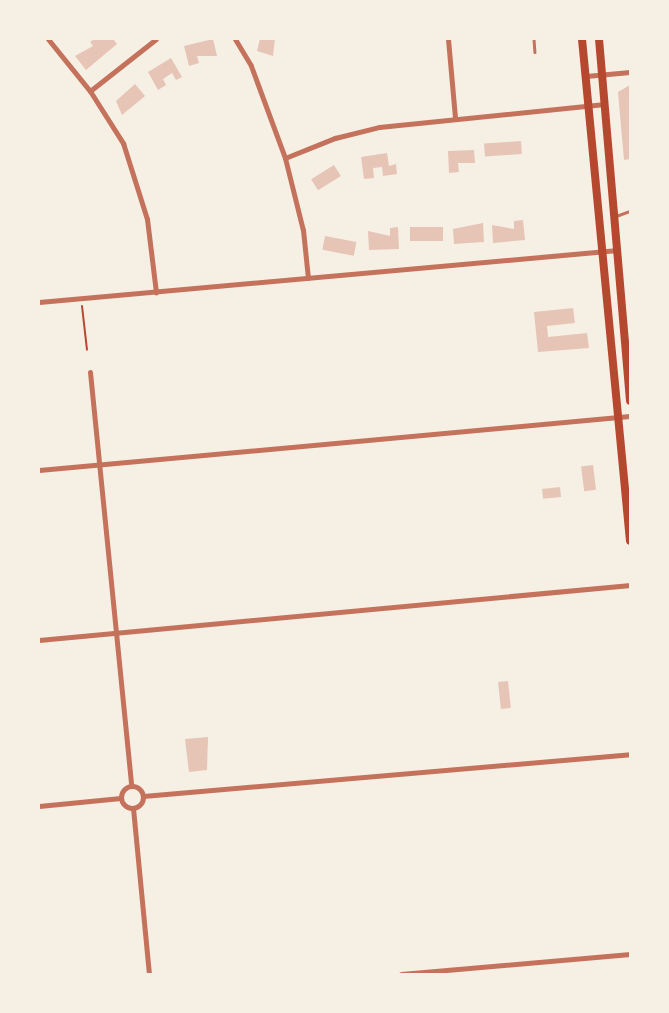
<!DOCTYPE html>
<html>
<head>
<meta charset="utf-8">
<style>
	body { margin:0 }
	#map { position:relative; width:669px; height:1013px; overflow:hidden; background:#f6efe4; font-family:"PT Serif",serif }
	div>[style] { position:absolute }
	.building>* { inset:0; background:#e6c5b7; transform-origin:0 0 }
	.path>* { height:2px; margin:-1px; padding:0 1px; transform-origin:1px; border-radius:1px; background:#b5482f }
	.service>* { height:2.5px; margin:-1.25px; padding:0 1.25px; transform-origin:1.25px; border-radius:1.25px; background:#c5725c }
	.minor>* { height:5px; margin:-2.5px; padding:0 2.5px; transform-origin:2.5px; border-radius:2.5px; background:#c5725c }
	.minor>.ring { margin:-2.5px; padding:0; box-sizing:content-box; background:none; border:5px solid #c5725c; border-radius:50% }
	.primary>* { height:8px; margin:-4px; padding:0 4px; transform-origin:4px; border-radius:4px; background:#b5482f }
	span { translate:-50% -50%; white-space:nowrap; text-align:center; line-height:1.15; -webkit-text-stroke:4px #f6efe4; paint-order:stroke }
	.frame { position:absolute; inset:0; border:40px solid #f6efe4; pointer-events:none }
</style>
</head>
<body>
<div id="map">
	<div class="building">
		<i style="clip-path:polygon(94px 39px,113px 39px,117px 44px,86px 70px,75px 56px,93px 46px,90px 42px)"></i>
		<i style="clip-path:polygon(213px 39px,217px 56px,197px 56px,199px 63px,189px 66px,184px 46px)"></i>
		<i style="clip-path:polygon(260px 39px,275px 39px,273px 56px,257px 51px)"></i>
		<i style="clip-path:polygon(171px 58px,182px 77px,176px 80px,172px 73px,163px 79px,166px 85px,158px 90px,148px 72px)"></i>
		<i style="clip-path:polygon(135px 84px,145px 96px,122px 115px,116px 101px)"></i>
		<i style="clip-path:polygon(630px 85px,630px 159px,624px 160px,618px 92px)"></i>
		<i style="left:521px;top:141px;width:13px;height:37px;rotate:86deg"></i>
		<i style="clip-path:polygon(474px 150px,475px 163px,458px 163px,459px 172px,449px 173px,448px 151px)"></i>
		<i style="clip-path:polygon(387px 153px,389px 166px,396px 164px,397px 174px,383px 176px,382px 167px,373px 168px,374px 178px,364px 179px,361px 157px)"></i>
		<i style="left:334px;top:165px;width:13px;height:27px;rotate:58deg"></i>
		<i style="clip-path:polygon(523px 220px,525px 240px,493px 243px,492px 225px,514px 229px,514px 221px)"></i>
		<i style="clip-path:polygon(483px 223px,484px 242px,454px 244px,453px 229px)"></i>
		<i style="clip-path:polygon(398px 227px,399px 249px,369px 250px,368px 231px,390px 236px,390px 228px)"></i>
		<i style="left:443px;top:227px;width:14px;height:33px;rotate:90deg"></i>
		<i style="left:325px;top:236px;width:32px;height:14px;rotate:11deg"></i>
		<i style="clip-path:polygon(573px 308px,575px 323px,547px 326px,548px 337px,587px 333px,589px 348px,538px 352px,534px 312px)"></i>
		<i style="left:593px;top:465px;width:25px;height:12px;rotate:83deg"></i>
		<i style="left:560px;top:487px;width:10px;height:18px;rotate:84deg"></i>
		<i style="left:508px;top:681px;width:27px;height:10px;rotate:84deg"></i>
		<i style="clip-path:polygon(208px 737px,207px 770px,189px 772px,185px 739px)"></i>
	</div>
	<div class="path">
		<i style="left:82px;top:306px;width:44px;rotate:83.5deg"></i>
	</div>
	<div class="service">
		<i style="left:534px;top:39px;width:13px;rotate:86deg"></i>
		<i style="left:616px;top:216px;width:15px;rotate:-20deg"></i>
	</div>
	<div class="minor">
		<i style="left:48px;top:39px;width:67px;rotate:51.1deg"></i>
		<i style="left:90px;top:91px;width:62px;rotate:57.6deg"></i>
		<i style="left:123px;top:143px;width:80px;rotate:72.5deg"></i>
		<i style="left:147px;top:219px;width:74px;rotate:83deg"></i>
		<i style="left:235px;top:39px;width:31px;rotate:59deg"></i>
		<i style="left:251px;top:66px;width:98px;rotate:69.7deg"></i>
		<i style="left:285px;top:158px;width:74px;rotate:76deg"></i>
		<i style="left:303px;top:230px;width:48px;rotate:84.1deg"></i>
		<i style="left:448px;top:39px;width:79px;rotate:84.9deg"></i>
		<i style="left:586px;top:76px;width:44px;rotate:-5.2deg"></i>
		<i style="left:90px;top:91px;width:84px;rotate:-38.2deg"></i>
		<i style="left:285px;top:158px;width:54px;rotate:-21.8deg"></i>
		<i style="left:335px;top:138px;width:45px;rotate:-14deg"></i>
		<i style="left:379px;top:127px;width:227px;rotate:-5.8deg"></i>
		<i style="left:39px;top:302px;width:581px;rotate:-5.13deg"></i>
		<i style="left:90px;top:372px;width:416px;rotate:84.3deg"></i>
		<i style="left:39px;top:470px;width:593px;rotate:-5.22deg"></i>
		<i style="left:39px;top:640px;width:594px;rotate:-5.32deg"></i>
		<i class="ring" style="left:121px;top:786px;width:17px;height:17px"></i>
		<i style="left:143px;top:796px;width:489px;rotate:-4.9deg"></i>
		<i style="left:39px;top:806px;width:82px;rotate:-5.6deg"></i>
		<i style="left:133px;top:808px;width:167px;rotate:84.5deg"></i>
		<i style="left:401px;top:974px;width:230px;rotate:-5deg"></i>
	</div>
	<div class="primary">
		<i style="left:582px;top:39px;width:504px;rotate:84.54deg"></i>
		<i style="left:599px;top:39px;width:363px;rotate:85.1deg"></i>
	</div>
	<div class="frame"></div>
</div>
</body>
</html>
